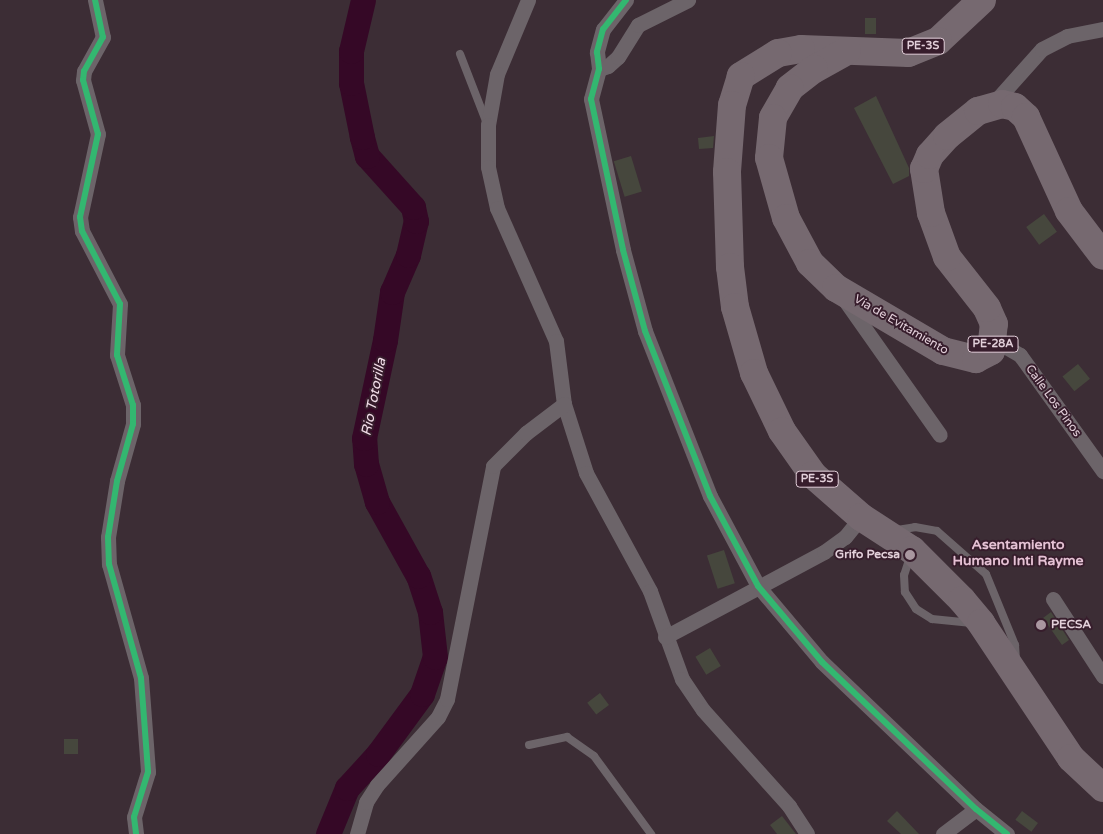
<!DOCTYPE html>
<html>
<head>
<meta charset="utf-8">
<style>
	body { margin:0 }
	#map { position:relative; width:1103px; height:834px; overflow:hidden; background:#3c2d35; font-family:"Varela Round",sans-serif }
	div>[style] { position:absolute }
	.river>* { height:25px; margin:-12.5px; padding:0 12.5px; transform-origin:12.5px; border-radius:12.5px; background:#350826 }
	.building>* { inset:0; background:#46473d; transform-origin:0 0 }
	.lane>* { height:8px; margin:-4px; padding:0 4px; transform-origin:4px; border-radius:4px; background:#6c6469 }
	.street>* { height:15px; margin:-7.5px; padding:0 7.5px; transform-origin:7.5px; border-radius:7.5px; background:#6c6469 }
	.highway>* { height:28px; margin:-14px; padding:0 14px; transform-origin:14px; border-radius:14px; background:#766970 }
	.cycleway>* { height:6px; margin:-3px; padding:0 3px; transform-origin:3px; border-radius:3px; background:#33b770 }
	.dots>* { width:14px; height:14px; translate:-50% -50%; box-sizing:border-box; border:2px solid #371d2c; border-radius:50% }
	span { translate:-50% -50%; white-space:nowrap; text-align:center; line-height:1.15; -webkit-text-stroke:4px #371d2c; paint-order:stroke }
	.shield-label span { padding:1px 4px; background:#371d2c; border:1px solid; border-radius:4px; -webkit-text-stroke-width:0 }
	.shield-label { font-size:11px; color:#e3d0da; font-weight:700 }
	.street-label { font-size:12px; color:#e3d0da }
	.poi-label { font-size:12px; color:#e3d0da; font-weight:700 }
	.right { translate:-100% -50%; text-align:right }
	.left { translate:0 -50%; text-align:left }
	.water-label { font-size:14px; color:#f3dee9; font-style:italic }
	.neighbourhood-label { font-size:14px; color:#e6c2d5; font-weight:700 }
</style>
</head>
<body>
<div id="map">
	<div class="river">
		<i style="left:328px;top:834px;width:50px;rotate:-67.6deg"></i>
		<i style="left:347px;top:788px;width:46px;rotate:-47.6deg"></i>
		<i style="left:378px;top:754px;width:74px;rotate:-53.7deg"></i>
		<i style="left:422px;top:694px;width:39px;rotate:-71deg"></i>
		<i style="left:435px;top:657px;width:45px;rotate:-96.3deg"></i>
		<i style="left:430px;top:612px;width:38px;rotate:-108deg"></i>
		<i style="left:418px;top:576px;width:85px;rotate:-119deg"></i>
		<i style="left:377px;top:502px;width:40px;rotate:-106deg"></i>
		<i style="left:366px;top:464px;width:26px;rotate:-94deg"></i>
		<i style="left:364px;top:438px;width:100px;rotate:-77.9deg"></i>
		<i style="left:385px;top:340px;width:49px;rotate:-81.7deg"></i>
		<i style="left:392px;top:292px;width:40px;rotate:-66.6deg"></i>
		<i style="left:408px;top:255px;width:35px;rotate:-77deg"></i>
		<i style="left:416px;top:221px;width:14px;rotate:-102deg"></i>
		<i style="left:413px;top:207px;width:69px;rotate:-132deg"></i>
		<i style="left:367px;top:156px;width:20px;rotate:-105deg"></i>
		<i style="left:362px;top:137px;width:55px;rotate:-101.5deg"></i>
		<i style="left:351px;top:83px;width:32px;rotate:-90deg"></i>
		<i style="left:351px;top:51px;width:52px;rotate:-76.8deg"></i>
	</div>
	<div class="building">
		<i style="left:865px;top:18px;width:11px;height:16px"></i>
		<i style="clip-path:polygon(876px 96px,909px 168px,909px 176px,893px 184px,854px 108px)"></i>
		<i style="clip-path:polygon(714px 136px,713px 148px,699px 149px,698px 138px)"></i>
		<i style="left:631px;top:156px;width:37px;height:18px;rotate:73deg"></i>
		<i style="left:1044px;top:214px;width:22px;height:22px;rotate:54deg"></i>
		<i style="left:1078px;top:364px;width:19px;height:20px;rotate:51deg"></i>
		<i style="left:724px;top:550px;width:35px;height:18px;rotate:72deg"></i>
		<i style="clip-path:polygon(1051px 612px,1069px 640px,1062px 645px,1043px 618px)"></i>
		<i style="left:710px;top:648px;width:21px;height:17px;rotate:59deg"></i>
		<i style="left:600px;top:693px;width:15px;height:16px;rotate:53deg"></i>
		<i style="left:78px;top:739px;width:15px;height:14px;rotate:90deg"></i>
		<i style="clip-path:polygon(897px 811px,919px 834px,901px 834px,887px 821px)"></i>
		<i style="left:1022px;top:811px;width:20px;height:11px;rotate:37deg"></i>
		<i style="clip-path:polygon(782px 816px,796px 834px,777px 834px,770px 825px)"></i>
	</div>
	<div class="lane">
		<i style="left:460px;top:54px;width:72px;rotate:68.8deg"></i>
		<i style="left:897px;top:530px;width:18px;rotate:-9deg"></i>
		<i style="left:915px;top:527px;width:22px;rotate:10deg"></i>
		<i style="left:937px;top:531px;width:65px;rotate:41.3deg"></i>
		<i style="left:986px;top:574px;width:77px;rotate:67.8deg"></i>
		<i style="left:1015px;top:645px;width:15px;rotate:86deg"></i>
		<i style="left:910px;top:557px;width:19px;rotate:108deg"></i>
		<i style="left:904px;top:575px;width:17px;rotate:87deg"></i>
		<i style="left:905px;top:592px;width:20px;rotate:57deg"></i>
		<i style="left:916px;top:609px;width:19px;rotate:32deg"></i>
		<i style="left:932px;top:619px;width:40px;rotate:5.7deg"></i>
		<i style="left:529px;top:745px;width:39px;rotate:-12deg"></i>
		<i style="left:567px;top:737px;width:33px;rotate:35deg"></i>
		<i style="left:594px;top:756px;width:97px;rotate:53.8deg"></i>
	</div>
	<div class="street">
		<i style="left:95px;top:0;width:38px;rotate:78deg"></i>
		<i style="left:103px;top:37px;width:39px;rotate:119deg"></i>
		<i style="left:84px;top:71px;width:9px;rotate:96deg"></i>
		<i style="left:83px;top:80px;width:56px;rotate:74.5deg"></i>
		<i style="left:98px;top:134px;width:85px;rotate:102.2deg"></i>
		<i style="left:80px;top:217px;width:14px;rotate:82deg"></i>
		<i style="left:82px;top:231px;width:82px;rotate:62.5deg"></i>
		<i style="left:120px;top:304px;width:51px;rotate:93.4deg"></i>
		<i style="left:117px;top:355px;width:52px;rotate:72.3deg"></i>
		<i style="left:133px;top:405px;width:19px;rotate:90deg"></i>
		<i style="left:133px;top:424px;width:59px;rotate:105.7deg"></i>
		<i style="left:117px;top:481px;width:57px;rotate:99.1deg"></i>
		<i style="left:108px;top:537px;width:27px;rotate:88deg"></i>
		<i style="left:109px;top:564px;width:118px;rotate:74.3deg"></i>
		<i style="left:141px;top:678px;width:94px;rotate:85.7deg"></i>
		<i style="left:148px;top:772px;width:47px;rotate:107.3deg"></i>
		<i style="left:134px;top:817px;width:17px;rotate:83deg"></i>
		<i style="left:528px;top:0;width:80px;rotate:112.7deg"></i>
		<i style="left:497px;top:74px;width:52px;rotate:100deg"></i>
		<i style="left:488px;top:125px;width:42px;rotate:90deg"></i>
		<i style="left:488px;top:167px;width:42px;rotate:77.6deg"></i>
		<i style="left:497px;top:208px;width:145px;rotate:66.1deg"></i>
		<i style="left:556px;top:341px;width:64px;rotate:82.8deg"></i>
		<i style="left:564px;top:404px;width:72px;rotate:72.3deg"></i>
		<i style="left:586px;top:473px;width:134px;rotate:61.5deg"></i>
		<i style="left:650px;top:591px;width:94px;rotate:70deg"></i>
		<i style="left:682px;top:679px;width:37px;rotate:56deg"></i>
		<i style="left:703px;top:710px;width:129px;rotate:48.1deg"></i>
		<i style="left:789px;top:806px;width:33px;rotate:57deg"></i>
		<i style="left:626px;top:0;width:37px;rotate:128deg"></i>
		<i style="left:603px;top:29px;width:24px;rotate:105deg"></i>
		<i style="left:597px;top:52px;width:17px;rotate:83deg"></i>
		<i style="left:599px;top:69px;width:31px;rotate:105deg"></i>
		<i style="left:591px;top:99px;width:154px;rotate:78deg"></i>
		<i style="left:623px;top:250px;width:84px;rotate:74.8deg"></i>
		<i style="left:645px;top:331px;width:177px;rotate:68.5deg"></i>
		<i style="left:710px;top:496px;width:102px;rotate:61.9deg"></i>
		<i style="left:758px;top:586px;width:99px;rotate:49.9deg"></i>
		<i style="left:822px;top:662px;width:213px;rotate:43.7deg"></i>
		<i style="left:976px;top:809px;width:40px;rotate:39deg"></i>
		<i style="left:599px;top:69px;width:9px;rotate:-18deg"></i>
		<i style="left:608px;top:66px;width:13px;rotate:-42deg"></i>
		<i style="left:618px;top:57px;width:38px;rotate:-58deg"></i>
		<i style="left:638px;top:25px;width:56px;rotate:-26.6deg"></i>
		<i style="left:991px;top:106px;width:76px;rotate:-48.2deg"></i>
		<i style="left:1042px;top:49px;width:28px;rotate:-27deg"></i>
		<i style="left:1067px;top:36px;width:37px;rotate:-11deg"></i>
		<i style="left:844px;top:299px;width:166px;rotate:54.8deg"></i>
		<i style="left:994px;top:340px;width:30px;rotate:30deg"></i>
		<i style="left:1020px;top:355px;width:143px;rotate:54.4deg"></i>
		<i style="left:1053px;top:599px;width:92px;rotate:57deg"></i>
		<i style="left:665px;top:637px;width:180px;rotate:-28.1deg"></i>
		<i style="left:824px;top:552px;width:26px;rotate:-36deg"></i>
		<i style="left:845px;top:537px;width:26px;rotate:-51deg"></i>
		<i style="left:357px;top:834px;width:33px;rotate:-74deg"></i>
		<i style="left:366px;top:802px;width:20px;rotate:-57deg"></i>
		<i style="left:377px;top:785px;width:91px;rotate:-48.1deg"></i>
		<i style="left:438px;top:717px;width:20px;rotate:-63deg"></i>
		<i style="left:447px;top:699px;width:237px;rotate:-78.8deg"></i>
		<i style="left:493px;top:466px;width:47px;rotate:-45deg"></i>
		<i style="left:526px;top:433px;width:48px;rotate:-37.3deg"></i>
		<i style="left:943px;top:834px;width:41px;rotate:-37.1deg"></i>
	</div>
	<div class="highway">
		<i style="left:982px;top:0;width:60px;rotate:137deg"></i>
		<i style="left:938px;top:41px;width:32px;rotate:158deg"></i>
		<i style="left:908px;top:53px;width:107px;rotate:-177.9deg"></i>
		<i style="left:801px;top:49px;width:23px;rotate:170deg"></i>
		<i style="left:778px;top:53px;width:44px;rotate:148.1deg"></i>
		<i style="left:741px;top:76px;width:30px;rotate:107deg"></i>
		<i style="left:732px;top:105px;width:67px;rotate:94.3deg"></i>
		<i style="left:727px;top:172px;width:95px;rotate:88.2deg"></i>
		<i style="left:730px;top:267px;width:40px;rotate:82.9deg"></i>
		<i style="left:735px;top:307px;width:69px;rotate:73.9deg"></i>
		<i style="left:754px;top:373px;width:64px;rotate:64.2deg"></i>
		<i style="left:782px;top:431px;width:54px;rotate:54.8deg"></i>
		<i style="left:813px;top:475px;width:64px;rotate:41.2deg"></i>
		<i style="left:861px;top:517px;width:61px;rotate:32.9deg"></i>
		<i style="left:912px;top:550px;width:71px;rotate:45deg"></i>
		<i style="left:962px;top:600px;width:30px;rotate:50deg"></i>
		<i style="left:981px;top:623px;width:162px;rotate:56.3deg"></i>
		<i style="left:1071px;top:758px;width:44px;rotate:43.2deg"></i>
		<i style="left:847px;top:51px;width:38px;rotate:151deg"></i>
		<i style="left:814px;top:69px;width:31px;rotate:142deg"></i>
		<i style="left:790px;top:88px;width:34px;rotate:120deg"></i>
		<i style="left:773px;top:118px;width:40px;rotate:95.7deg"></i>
		<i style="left:769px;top:158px;width:62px;rotate:74.2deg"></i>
		<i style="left:786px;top:218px;width:51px;rotate:61.9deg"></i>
		<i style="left:810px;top:263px;width:36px;rotate:44deg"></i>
		<i style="left:836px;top:288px;width:124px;rotate:30.5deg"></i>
		<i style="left:943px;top:351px;width:34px;rotate:14deg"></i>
		<i style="left:976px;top:359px;width:17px;rotate:-28deg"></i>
		<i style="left:991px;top:351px;width:27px;rotate:-84deg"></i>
		<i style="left:994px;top:324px;width:17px;rotate:-114deg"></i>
		<i style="left:987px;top:308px;width:65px;rotate:-128.1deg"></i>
		<i style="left:947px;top:257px;width:47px;rotate:-110deg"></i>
		<i style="left:931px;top:213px;width:45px;rotate:-99deg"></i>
		<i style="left:924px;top:169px;width:15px;rotate:-67deg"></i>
		<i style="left:930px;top:155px;width:25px;rotate:-48deg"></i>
		<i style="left:947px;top:136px;width:40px;rotate:-39deg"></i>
		<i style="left:978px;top:111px;width:25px;rotate:-16deg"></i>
		<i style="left:1002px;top:104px;width:13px;rotate:13deg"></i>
		<i style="left:1015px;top:107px;width:15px;rotate:42deg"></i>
		<i style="left:1026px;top:117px;width:103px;rotate:65.4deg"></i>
		<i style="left:1069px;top:211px;width:56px;rotate:52.9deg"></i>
	</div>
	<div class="cycleway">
		<i style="left:95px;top:0;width:38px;rotate:78deg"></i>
		<i style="left:103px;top:37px;width:39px;rotate:119deg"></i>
		<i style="left:84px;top:71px;width:9px;rotate:96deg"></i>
		<i style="left:83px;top:80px;width:56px;rotate:74.5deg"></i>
		<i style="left:98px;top:134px;width:85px;rotate:102.2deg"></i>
		<i style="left:80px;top:217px;width:14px;rotate:82deg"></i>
		<i style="left:82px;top:231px;width:82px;rotate:62.5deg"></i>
		<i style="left:120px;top:304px;width:51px;rotate:93.4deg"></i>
		<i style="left:117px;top:355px;width:52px;rotate:72.3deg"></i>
		<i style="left:133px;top:405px;width:19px;rotate:90deg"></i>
		<i style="left:133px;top:424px;width:59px;rotate:105.7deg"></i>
		<i style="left:117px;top:481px;width:57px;rotate:99.1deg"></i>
		<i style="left:108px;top:537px;width:27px;rotate:88deg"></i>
		<i style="left:109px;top:564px;width:118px;rotate:74.3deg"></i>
		<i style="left:141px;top:678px;width:94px;rotate:85.7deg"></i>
		<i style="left:148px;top:772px;width:47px;rotate:107.3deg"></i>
		<i style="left:134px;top:817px;width:17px;rotate:83deg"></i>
		<i style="left:626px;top:0;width:37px;rotate:128deg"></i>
		<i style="left:603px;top:29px;width:24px;rotate:105deg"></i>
		<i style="left:597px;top:52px;width:17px;rotate:83deg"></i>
		<i style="left:599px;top:69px;width:31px;rotate:105deg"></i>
		<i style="left:591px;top:99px;width:154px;rotate:78deg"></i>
		<i style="left:623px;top:250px;width:84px;rotate:74.8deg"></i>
		<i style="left:645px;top:331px;width:177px;rotate:68.5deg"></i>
		<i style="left:710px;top:496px;width:102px;rotate:61.9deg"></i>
		<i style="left:758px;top:586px;width:99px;rotate:49.9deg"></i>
		<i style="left:822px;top:662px;width:213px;rotate:43.7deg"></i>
		<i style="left:976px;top:809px;width:40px;rotate:39deg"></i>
	</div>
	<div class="dots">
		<i style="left:910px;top:555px;background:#a997a0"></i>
		<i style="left:1041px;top:625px;background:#a997a0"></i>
	</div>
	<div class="shield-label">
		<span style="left:923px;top:46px">PE-3S</span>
		<span style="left:993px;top:344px">PE-28A</span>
		<span style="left:817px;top:479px">PE-3S</span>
	</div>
	<div class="street-label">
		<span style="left:901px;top:325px;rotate:30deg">Vía de Evitamiento</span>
		<span style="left:1053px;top:401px;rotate:54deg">Calle Los Pinos</span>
	</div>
	<div class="poi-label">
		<span class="right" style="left:900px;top:555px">Grifo Pecsa</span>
		<span class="left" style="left:1051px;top:625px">PECSA</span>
	</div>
	<div class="water-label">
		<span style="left:374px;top:397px;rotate:-79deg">Rio Totorilla</span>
	</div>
	<div class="neighbourhood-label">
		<span style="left:1018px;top:553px">Asentamiento<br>Humano Inti Rayme</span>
	</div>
</div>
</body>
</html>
